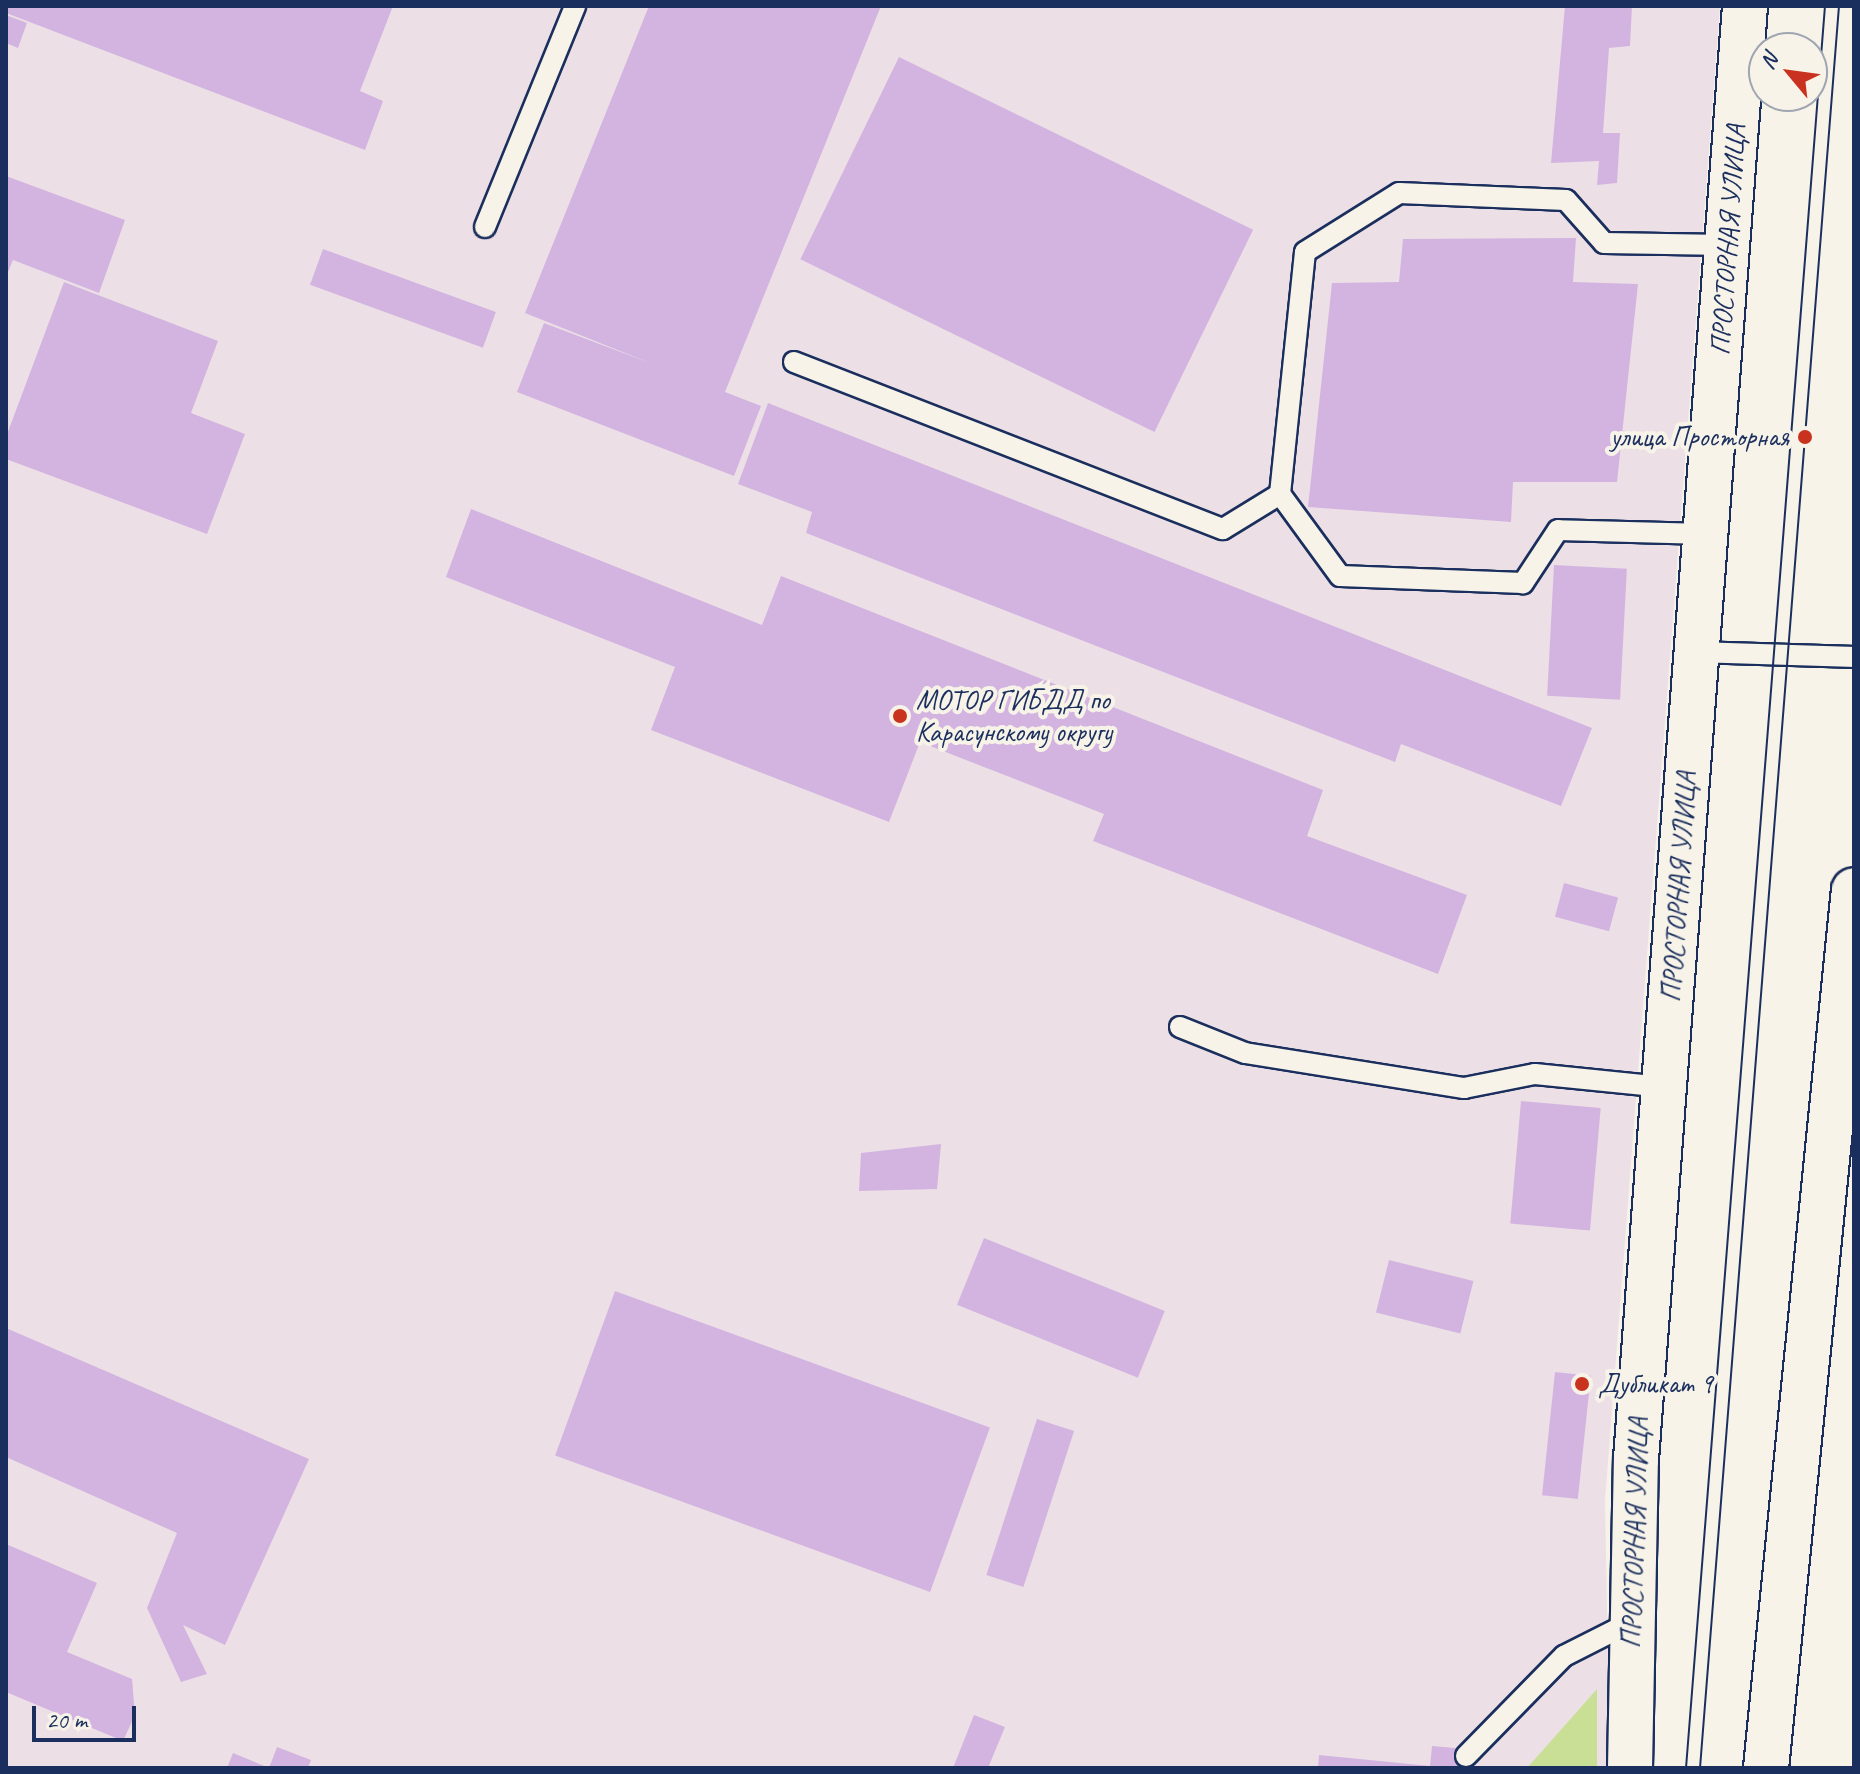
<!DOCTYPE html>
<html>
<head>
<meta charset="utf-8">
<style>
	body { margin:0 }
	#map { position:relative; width:1860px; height:1774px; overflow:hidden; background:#f7f3e8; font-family:Caveat,sans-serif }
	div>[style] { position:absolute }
	.built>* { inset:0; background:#ece0e6 }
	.green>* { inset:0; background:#c9df95 }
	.building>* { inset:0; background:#d3b4e0; transform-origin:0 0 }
	.roads { filter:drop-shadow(2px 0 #1b2f5e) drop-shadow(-2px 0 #1b2f5e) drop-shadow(0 2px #1b2f5e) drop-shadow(0 -2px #1b2f5e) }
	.lane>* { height:20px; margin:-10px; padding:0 10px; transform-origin:10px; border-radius:10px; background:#f7f3e8 }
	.secondary>* { height:44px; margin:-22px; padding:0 22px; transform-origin:22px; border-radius:22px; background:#f7f3e8 }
	.tram>* { height:2px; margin:-1px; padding:0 1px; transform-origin:1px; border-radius:1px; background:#1b2f5e }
	.dots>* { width:22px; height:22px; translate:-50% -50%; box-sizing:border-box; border:4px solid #f7f3e8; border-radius:50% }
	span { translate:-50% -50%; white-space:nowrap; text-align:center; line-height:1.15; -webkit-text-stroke:8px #f7f3e8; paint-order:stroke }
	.street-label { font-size:28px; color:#1b2f5e }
	.poi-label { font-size:28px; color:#1b2f5e }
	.right { translate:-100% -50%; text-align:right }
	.left { translate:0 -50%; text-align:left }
	.frame { position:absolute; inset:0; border:8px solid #1b2f5e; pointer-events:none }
	.north { position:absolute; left:1748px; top:32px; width:80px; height:80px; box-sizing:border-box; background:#f7f3e8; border:2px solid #9fa5b1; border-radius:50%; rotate:299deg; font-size:22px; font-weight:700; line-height:32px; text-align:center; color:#1b2f5e }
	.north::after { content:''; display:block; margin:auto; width:28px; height:36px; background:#c8321e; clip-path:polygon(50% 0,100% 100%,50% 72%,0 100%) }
	.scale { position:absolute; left:32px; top:1706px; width:104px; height:36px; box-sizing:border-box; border:4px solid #1b2f5e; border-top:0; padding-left:10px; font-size:24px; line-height:28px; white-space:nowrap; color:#1b2f5e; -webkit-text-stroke:6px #f7f3e8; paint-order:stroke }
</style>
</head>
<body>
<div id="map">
	<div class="built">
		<i style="clip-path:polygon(6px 6px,1720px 6px,1605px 1501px,1610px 1768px,6px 1768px)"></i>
	</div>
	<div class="green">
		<i style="clip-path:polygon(1597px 1689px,1597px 1768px,1527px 1768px)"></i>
	</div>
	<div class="building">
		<i style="clip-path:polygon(6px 6px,393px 6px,360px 91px,383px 101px,365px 150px,6px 13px)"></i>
		<i style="clip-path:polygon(649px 6px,881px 6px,725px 392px,761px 406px,734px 476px,517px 392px,544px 323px,650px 363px,525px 313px)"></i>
		<i style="clip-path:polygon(1565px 6px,1632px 6px,1630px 46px,1609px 48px,1603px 133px,1620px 133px,1617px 183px,1597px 185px,1599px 161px,1551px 163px)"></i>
		<i style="clip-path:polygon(6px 15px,27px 23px,18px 48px,6px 43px)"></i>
		<i style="left:899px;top:57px;width:394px;height:225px;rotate:26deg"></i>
		<i style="clip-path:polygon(6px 176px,125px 220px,99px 293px,13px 260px,6px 277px)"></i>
		<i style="clip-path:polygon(1576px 238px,1573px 282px,1638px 284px,1617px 482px,1513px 482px,1511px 522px,1308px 507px,1332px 283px,1399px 282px,1403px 239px)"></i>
		<i style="left:323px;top:249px;width:184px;height:38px;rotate:20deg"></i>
		<i style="clip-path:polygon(64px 282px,218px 341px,191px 413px,245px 434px,207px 534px,6px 459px,6px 437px)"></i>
		<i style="clip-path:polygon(768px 403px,1592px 728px,1561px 806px,1401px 744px,1395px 762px,806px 533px,812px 512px,738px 484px)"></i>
		<i style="clip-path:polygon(471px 509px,762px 625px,781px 576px,1323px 790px,1307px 836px,1467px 895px,1438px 974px,1093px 841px,1104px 814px,920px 742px,889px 822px,651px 730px,675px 667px,446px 577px)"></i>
		<i style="left:1554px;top:565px;width:73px;height:131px;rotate:3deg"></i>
		<i style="left:1564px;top:883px;width:56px;height:35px;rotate:15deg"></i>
		<i style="left:1521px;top:1101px;width:80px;height:123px;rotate:5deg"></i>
		<i style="clip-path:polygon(941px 1144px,937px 1189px,859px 1191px,861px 1153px)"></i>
		<i style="left:984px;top:1238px;width:195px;height:72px;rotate:22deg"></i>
		<i style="left:1389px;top:1260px;width:87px;height:54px;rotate:14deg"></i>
		<i style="left:615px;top:1291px;width:399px;height:175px;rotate:20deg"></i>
		<i style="clip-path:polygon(6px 1328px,309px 1459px,225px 1645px,183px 1625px,207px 1674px,181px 1682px,147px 1608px,177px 1533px,6px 1457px)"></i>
		<i style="left:1555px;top:1372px;width:36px;height:124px;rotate:6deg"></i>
		<i style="left:1037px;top:1419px;width:39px;height:164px;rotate:18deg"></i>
		<i style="clip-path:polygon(6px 1544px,97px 1583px,67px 1652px,132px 1679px,135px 1715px,123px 1741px,6px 1692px)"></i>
		<i style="clip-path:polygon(974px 1715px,1005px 1727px,988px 1768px,953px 1768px)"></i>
		<i style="clip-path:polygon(1432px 1746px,1467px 1749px,1465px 1768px,1318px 1768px,1319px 1755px,1430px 1766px)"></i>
		<i style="clip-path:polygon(277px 1747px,311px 1760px,308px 1768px,227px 1768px,233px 1753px,269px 1768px)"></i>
	</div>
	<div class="roads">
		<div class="lane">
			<i style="left:485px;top:227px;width:239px;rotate:-67.8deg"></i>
			<i style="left:794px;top:362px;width:460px;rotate:21.3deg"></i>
			<i style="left:1223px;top:529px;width:67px;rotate:-31.6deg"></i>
			<i style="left:1706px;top:534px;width:148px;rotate:-178.5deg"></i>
			<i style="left:1558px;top:530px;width:64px;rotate:123.4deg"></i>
			<i style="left:1523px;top:583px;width:183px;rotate:-177.8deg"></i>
			<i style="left:1340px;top:576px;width:102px;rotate:-126.2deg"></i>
			<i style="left:1280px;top:494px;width:243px;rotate:-84.1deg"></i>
			<i style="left:1305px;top:252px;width:111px;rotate:-32.1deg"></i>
			<i style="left:1399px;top:193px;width:167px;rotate:2.4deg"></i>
			<i style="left:1566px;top:200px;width:57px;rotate:48.5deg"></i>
			<i style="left:1604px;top:243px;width:123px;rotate:0.9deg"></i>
			<i style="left:1697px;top:652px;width:157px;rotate:1.8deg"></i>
			<i style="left:1180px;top:1027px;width:70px;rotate:21.8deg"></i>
			<i style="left:1245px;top:1053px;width:222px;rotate:9.1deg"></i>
			<i style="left:1464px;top:1088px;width:72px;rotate:-11.2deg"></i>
			<i style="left:1535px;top:1074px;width:130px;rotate:5.8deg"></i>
			<i style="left:1466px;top:1756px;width:140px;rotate:-45.6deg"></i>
			<i style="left:1564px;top:1656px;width:75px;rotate:-26.9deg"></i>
		</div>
		<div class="secondary">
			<i style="left:1630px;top:1768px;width:309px;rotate:-88.9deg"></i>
			<i style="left:1636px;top:1459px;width:1457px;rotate:-85.71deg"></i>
			<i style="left:1766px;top:1768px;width:882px;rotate:-84.28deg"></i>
		</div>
	</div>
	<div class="tram">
		<i style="left:1686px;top:1768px;width:1767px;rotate:-85.49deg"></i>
		<i style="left:1700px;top:1768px;width:1767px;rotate:-85.49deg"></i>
	</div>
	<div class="dots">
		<i style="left:1805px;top:437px;background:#c8321e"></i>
		<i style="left:900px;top:716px;background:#c8321e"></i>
		<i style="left:1582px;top:1384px;background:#c8321e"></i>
	</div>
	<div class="street-label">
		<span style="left:1728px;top:240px;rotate:-86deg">ПРОСТОРНАЯ УЛИЦА</span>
		<span style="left:1679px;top:887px;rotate:-86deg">ПРОСТОРНАЯ УЛИЦА</span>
		<span style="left:1635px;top:1533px;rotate:-88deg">ПРОСТОРНАЯ УЛИЦА</span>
	</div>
	<div class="poi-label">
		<span class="right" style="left:1789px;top:437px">улица Просторная</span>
		<span class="left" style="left:916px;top:716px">МОТОР ГИБДД по<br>Карасунскому округу</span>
		<span class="left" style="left:1598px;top:1384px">Дубликат 9</span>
	</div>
	<div class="frame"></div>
	<div class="north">N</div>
	<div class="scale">20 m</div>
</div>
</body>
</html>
